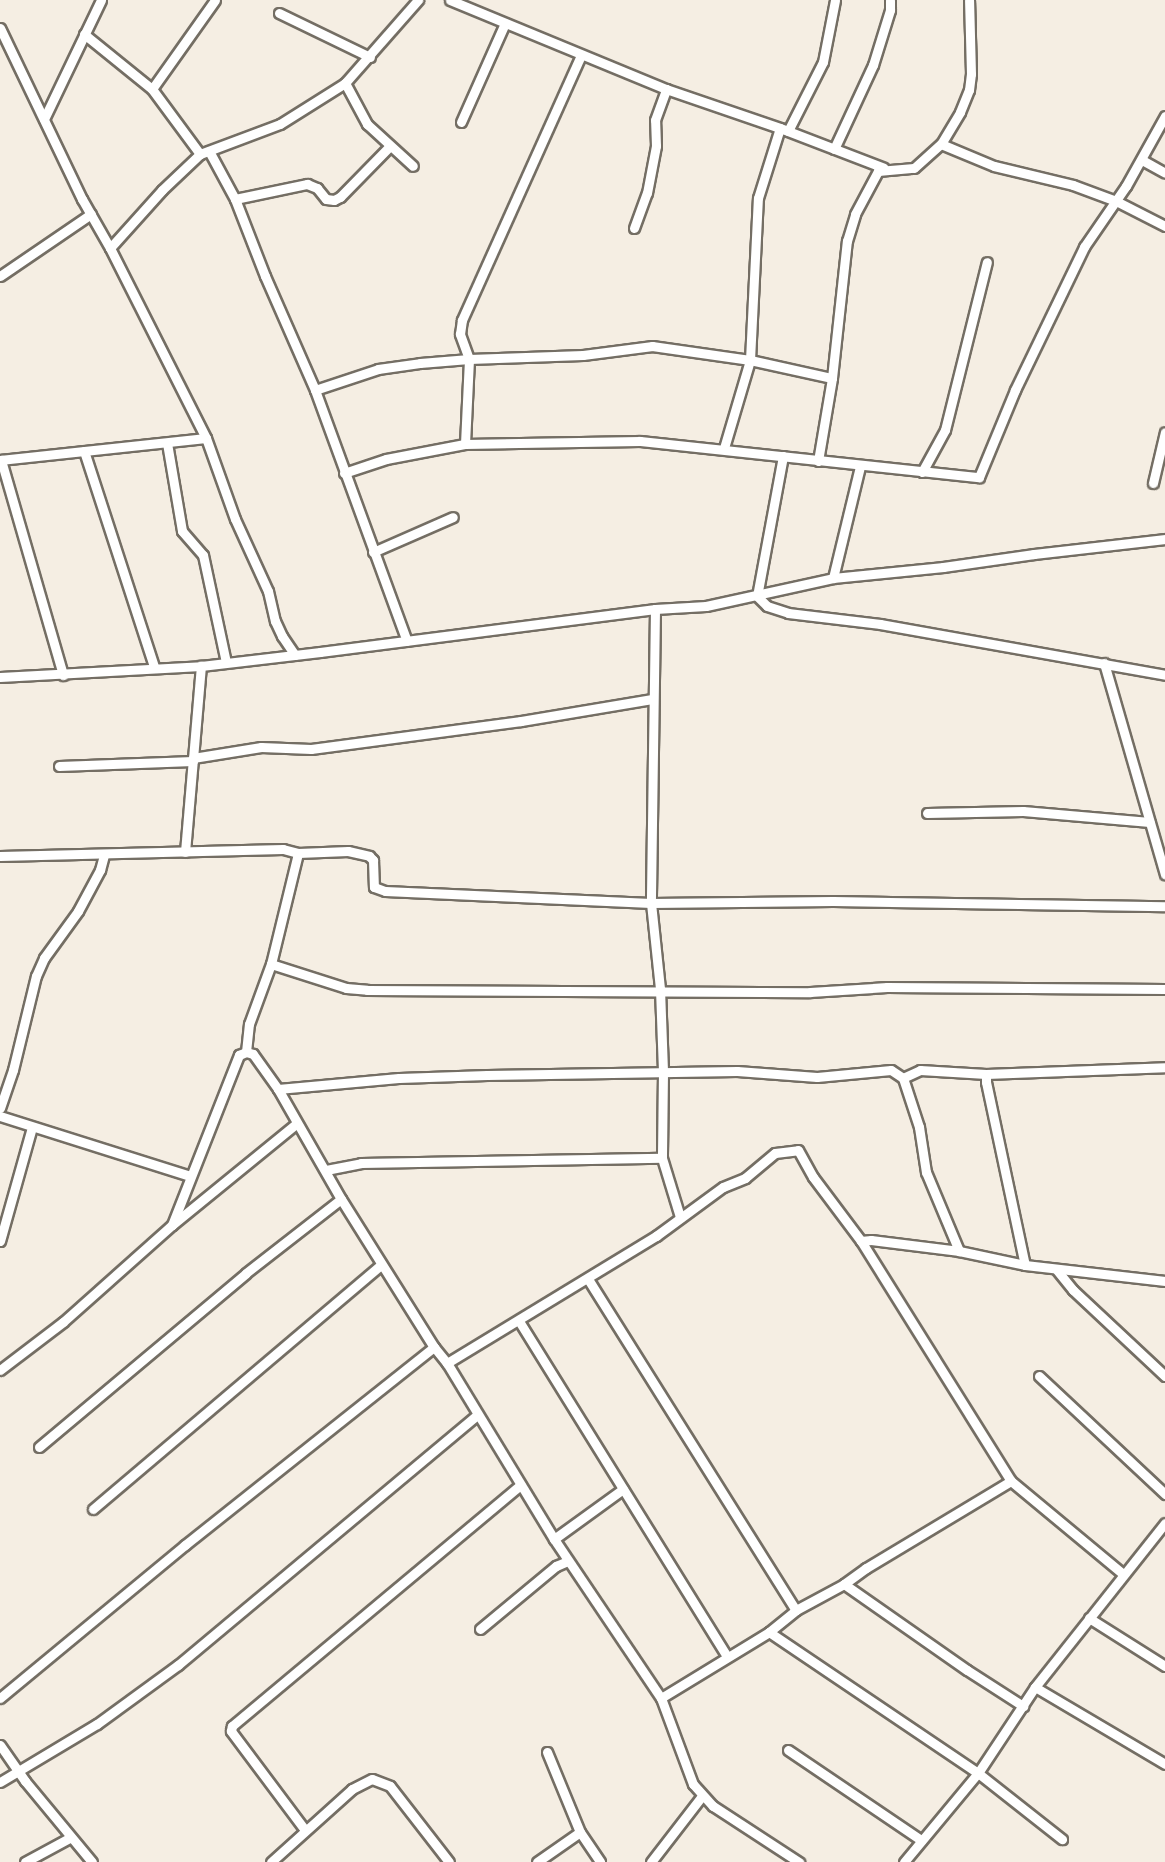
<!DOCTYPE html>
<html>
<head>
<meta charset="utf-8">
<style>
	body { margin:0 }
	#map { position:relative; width:1165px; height:1862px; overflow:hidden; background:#f5eee3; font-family:"DM Sans",sans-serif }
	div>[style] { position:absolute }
	.roads { filter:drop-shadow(2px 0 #746e64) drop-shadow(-2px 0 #746e64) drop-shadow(0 2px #746e64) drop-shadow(0 -2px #746e64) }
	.minor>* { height:9px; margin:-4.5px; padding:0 4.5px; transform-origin:4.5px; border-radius:4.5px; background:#fff }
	span { translate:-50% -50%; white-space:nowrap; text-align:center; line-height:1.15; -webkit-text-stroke:6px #fff; paint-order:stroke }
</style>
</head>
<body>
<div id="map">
	<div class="roads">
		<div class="minor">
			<i style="left:450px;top:0;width:234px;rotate:22.4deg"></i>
			<i style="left:666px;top:89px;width:120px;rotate:18.9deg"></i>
			<i style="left:780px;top:128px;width:111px;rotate:21deg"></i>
			<i style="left:279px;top:13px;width:101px;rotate:25.8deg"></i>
			<i style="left:0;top:28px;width:190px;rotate:64.4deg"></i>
			<i style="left:82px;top:199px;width:56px;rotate:60.3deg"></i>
			<i style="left:110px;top:248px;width:213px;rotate:63.2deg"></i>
			<i style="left:206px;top:438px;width:86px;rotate:70.3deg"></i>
			<i style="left:235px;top:519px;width:79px;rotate:65.4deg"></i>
			<i style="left:268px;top:591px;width:31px;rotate:77deg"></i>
			<i style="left:275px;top:621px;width:17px;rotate:65deg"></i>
			<i style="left:282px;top:636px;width:23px;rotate:56deg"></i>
			<i style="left:84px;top:34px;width:87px;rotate:39deg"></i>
			<i style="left:152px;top:89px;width:81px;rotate:53.6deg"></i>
			<i style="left:345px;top:83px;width:47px;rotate:61.8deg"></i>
			<i style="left:367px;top:124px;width:62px;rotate:42.4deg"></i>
			<i style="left:152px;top:89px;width:109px;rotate:-54.7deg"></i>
			<i style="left:44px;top:119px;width:132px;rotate:-64.4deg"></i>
			<i style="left:461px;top:122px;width:108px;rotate:-66deg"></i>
			<i style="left:788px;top:131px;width:77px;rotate:-63.1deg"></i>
			<i style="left:823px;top:62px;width:63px;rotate:-79deg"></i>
			<i style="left:941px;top:144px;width:57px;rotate:22.5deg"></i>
			<i style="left:994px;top:166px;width:81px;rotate:13.5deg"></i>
			<i style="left:1073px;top:185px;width:46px;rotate:20.4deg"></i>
			<i style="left:1116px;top:201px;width:55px;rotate:27deg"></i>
			<i style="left:834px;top:149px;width:93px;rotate:-65.1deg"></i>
			<i style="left:873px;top:65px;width:58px;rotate:-72.8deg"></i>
			<i style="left:890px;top:10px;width:10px;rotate:-90deg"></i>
			<i style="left:209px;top:151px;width:55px;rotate:61.6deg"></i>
			<i style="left:235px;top:199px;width:83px;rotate:68.7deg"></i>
			<i style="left:265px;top:276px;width:124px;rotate:66.3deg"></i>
			<i style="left:315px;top:390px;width:267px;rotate:69.9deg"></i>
			<i style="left:1142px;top:160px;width:26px;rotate:29deg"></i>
			<i style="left:235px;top:199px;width:74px;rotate:-11.8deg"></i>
			<i style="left:307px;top:184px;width:11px;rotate:22deg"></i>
			<i style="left:317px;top:188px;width:14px;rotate:51deg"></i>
			<i style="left:326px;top:199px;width:8px;rotate:7deg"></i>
			<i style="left:334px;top:200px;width:7px;rotate:-27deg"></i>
			<i style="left:340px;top:197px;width:71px;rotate:-45.6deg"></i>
			<i style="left:634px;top:228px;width:37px;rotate:-70deg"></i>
			<i style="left:647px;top:193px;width:48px;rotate:-79.2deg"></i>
			<i style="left:656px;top:146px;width:26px;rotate:-92deg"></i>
			<i style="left:655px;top:120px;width:33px;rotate:-70deg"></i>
			<i style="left:110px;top:248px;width:78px;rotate:-48.1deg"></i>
			<i style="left:162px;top:190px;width:52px;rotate:-43.5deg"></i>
			<i style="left:200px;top:154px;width:85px;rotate:-20.6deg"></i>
			<i style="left:280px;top:124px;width:77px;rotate:-32.2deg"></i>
			<i style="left:345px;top:83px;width:111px;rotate:-48.7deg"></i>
			<i style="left:0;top:276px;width:110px;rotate:-34.3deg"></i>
			<i style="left:315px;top:390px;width:66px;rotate:-18.4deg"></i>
			<i style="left:378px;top:369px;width:42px;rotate:-8.1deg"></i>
			<i style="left:420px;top:363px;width:49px;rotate:-4.7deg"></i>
			<i style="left:469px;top:359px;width:114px;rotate:-2deg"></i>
			<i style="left:583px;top:355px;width:70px;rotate:-7.4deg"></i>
			<i style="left:652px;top:346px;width:99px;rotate:8.1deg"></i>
			<i style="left:750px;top:360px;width:84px;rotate:12.4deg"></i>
			<i style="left:167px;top:443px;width:89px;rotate:80.3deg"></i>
			<i style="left:182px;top:531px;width:32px;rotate:49deg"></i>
			<i style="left:203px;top:555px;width:109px;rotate:77.9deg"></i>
			<i style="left:465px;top:444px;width:85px;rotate:-87.3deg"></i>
			<i style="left:469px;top:359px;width:27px;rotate:-110deg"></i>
			<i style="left:460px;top:334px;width:14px;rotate:-82deg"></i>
			<i style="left:462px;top:320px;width:290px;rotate:-65.8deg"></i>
			<i style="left:724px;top:448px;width:92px;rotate:-73.5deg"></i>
			<i style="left:750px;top:360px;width:162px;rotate:-87.2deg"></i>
			<i style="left:758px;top:198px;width:73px;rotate:-72.6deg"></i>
			<i style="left:84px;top:451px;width:227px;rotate:72deg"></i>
			<i style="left:783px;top:456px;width:142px;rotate:100.5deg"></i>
			<i style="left:757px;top:596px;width:14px;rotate:45deg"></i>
			<i style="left:767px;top:606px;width:22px;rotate:18deg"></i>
			<i style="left:788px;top:613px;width:93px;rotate:6.8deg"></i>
			<i style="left:880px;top:624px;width:290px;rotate:10.1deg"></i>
			<i style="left:0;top:460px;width:207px;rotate:-6.1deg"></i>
			<i style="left:1px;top:460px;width:224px;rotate:73.9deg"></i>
			<i style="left:818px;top:461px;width:84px;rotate:-80.4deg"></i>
			<i style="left:832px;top:378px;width:138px;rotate:-83.8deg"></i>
			<i style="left:847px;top:241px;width:28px;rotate:-73deg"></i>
			<i style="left:855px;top:214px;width:49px;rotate:-61.9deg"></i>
			<i style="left:878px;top:171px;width:36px;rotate:-5deg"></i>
			<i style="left:914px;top:168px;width:36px;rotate:-42deg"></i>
			<i style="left:941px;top:144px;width:37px;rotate:-59deg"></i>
			<i style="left:960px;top:112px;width:24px;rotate:-68deg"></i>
			<i style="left:969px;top:90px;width:16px;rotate:-83deg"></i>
			<i style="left:971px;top:74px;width:74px;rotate:-91.5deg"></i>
			<i style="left:922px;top:472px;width:48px;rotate:-61.3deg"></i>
			<i style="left:945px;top:430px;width:173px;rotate:-76deg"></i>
			<i style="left:344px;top:473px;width:44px;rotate:-18.4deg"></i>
			<i style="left:386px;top:459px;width:80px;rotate:-10.8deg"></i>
			<i style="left:465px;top:444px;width:175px;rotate:-1deg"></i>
			<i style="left:640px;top:441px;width:341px;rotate:6.1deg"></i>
			<i style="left:979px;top:477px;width:94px;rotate:-67.5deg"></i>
			<i style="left:1015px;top:390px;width:159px;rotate:-64.2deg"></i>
			<i style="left:1084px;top:247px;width:74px;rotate:-55.5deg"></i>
			<i style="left:1126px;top:186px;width:80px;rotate:-60.9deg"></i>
			<i style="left:1153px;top:483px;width:52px;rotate:-76.8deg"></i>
			<i style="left:373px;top:552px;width:87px;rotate:-23.6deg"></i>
			<i style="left:833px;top:578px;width:115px;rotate:-76.4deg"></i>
			<i style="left:655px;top:609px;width:294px;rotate:90.8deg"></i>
			<i style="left:651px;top:903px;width:86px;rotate:84deg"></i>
			<i style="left:660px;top:989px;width:83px;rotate:87.9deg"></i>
			<i style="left:663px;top:1072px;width:86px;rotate:90.7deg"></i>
			<i style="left:662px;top:1158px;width:62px;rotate:73deg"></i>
			<i style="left:1104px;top:663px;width:220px;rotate:73.9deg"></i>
			<i style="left:0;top:677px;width:201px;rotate:-3.1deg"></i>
			<i style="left:201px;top:666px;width:120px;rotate:-6.7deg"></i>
			<i style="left:320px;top:652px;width:338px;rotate:-7.3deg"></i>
			<i style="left:655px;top:609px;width:51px;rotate:-3.4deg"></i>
			<i style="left:706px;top:606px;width:130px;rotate:-12.4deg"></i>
			<i style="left:833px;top:578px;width:111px;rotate:-5.7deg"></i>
			<i style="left:943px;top:567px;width:92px;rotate:-8.1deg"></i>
			<i style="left:1034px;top:554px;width:132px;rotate:-6.5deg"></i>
			<i style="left:193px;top:758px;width:69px;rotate:-9.2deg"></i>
			<i style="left:261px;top:747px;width:50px;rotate:2.3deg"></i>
			<i style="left:311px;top:749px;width:212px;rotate:-7.6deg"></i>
			<i style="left:521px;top:721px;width:133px;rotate:-9.5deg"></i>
			<i style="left:59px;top:766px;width:134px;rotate:-2.1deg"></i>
			<i style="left:927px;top:813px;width:96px;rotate:-1.2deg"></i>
			<i style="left:1023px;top:811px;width:127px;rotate:5deg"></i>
			<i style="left:185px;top:852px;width:187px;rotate:-85.1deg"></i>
			<i style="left:0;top:856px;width:283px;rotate:-1.4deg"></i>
			<i style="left:283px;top:849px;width:16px;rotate:15deg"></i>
			<i style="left:298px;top:853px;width:50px;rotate:-2.3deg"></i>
			<i style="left:348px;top:851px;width:22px;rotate:13deg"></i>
			<i style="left:369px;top:856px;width:6px;rotate:45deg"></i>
			<i style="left:373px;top:860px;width:27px;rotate:88deg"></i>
			<i style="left:374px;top:887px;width:12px;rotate:20deg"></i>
			<i style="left:385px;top:891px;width:266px;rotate:2.6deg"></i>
			<i style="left:651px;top:903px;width:182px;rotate:-0.6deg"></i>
			<i style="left:833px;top:901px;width:332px;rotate:0.9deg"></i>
			<i style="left:271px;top:964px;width:79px;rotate:17.7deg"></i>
			<i style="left:346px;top:988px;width:21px;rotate:5deg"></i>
			<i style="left:367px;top:990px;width:443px;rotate:0.3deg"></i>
			<i style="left:810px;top:992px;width:77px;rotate:-3.7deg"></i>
			<i style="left:887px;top:987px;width:278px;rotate:0.4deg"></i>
			<i style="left:246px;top:1052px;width:28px;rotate:-84deg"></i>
			<i style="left:249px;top:1024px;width:64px;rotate:-69.9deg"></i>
			<i style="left:271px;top:964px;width:114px;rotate:-76.3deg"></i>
			<i style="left:986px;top:1074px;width:8px;rotate:90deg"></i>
			<i style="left:986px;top:1082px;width:187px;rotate:78deg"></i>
			<i style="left:903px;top:1078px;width:19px;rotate:-25deg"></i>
			<i style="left:920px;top:1070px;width:66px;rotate:3.5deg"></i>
			<i style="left:986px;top:1074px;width:179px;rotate:-2.2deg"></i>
			<i style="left:278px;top:1089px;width:121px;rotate:-5.2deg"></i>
			<i style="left:399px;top:1078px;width:88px;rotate:-2deg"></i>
			<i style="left:487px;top:1075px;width:250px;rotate:-0.9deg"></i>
			<i style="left:737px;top:1071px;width:80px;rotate:4.3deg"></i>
			<i style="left:817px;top:1077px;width:74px;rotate:-5.4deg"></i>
			<i style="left:891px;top:1070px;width:14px;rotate:34deg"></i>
			<i style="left:903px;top:1078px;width:52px;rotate:71.9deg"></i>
			<i style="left:919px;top:1127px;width:46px;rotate:81.2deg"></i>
			<i style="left:926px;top:1172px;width:86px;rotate:67.3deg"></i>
			<i style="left:0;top:1108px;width:40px;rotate:-71.1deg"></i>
			<i style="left:13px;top:1070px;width:97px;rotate:-76.3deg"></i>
			<i style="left:36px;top:976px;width:20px;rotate:-66deg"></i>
			<i style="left:44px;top:958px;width:58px;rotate:-54.1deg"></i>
			<i style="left:78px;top:911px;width:47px;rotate:-61.8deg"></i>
			<i style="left:100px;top:870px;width:16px;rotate:-75deg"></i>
			<i style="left:0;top:1116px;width:199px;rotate:17.5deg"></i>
			<i style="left:326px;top:1170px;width:36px;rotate:-11deg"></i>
			<i style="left:361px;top:1163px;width:301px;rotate:-1deg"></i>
			<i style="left:172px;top:1225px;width:183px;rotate:-68.5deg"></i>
			<i style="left:239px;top:1055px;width:8px;rotate:-23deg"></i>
			<i style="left:246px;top:1052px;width:7px;rotate:16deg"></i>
			<i style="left:253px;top:1054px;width:43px;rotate:54.5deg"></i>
			<i style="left:278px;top:1089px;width:127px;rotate:60.2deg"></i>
			<i style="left:341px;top:1199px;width:175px;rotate:57.9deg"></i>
			<i style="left:434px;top:1347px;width:21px;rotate:51deg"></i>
			<i style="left:447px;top:1363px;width:206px;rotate:58.7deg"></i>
			<i style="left:554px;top:1539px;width:192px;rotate:56.1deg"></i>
			<i style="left:661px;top:1698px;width:92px;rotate:69.6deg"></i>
			<i style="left:693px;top:1784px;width:30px;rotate:48deg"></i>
			<i style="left:713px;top:1806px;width:103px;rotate:33.1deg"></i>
			<i style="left:0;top:1241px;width:118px;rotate:-74.3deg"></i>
			<i style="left:861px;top:1241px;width:10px;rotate:-6deg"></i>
			<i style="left:871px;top:1240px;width:89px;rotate:7.1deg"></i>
			<i style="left:959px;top:1251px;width:67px;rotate:12deg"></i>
			<i style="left:1025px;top:1265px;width:141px;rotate:6.5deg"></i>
			<i style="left:1056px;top:1269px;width:27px;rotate:51deg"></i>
			<i style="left:1073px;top:1290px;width:126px;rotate:43.1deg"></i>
			<i style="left:588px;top:1279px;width:391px;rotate:57.9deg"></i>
			<i style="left:519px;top:1321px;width:395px;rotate:58.2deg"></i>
			<i style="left:447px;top:1363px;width:245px;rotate:-31.3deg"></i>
			<i style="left:656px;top:1236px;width:83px;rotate:-36.2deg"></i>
			<i style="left:723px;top:1187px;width:24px;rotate:-22deg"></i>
			<i style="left:745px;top:1178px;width:39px;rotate:-40deg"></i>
			<i style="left:775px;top:1153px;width:23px;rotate:-7deg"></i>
			<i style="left:798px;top:1150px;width:31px;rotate:61deg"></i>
			<i style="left:813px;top:1177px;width:80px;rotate:53.1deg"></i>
			<i style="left:861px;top:1241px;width:283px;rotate:58deg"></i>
			<i style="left:1011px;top:1481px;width:146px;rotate:39.7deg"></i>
			<i style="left:0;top:1370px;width:79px;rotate:-37.3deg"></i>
			<i style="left:63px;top:1322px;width:146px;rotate:-41.7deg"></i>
			<i style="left:172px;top:1225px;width:161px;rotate:-39.2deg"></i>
			<i style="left:1039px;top:1376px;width:173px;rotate:43.1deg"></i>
			<i style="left:39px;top:1447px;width:270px;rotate:-40deg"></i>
			<i style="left:246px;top:1273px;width:120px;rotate:-37.9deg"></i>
			<i style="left:93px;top:1509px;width:377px;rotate:-40.3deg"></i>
			<i style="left:554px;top:1539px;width:85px;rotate:-35.9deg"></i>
			<i style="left:844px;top:1584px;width:150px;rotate:35deg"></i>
			<i style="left:967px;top:1670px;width:67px;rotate:32.7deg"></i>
			<i style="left:1089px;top:1618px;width:90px;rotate:32.3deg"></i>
			<i style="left:480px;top:1629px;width:99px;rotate:-39.7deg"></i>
			<i style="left:556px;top:1566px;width:13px;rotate:-23deg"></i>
			<i style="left:769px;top:1632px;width:252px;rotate:34deg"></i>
			<i style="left:978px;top:1773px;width:107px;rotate:38.2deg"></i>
			<i style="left:1035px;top:1687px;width:209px;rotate:-51.6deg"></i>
			<i style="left:0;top:1698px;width:240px;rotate:-39.6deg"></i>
			<i style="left:185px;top:1545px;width:318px;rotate:-38.5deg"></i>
			<i style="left:661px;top:1698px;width:127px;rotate:-31.4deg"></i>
			<i style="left:769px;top:1632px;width:35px;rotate:-39deg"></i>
			<i style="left:796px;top:1610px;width:55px;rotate:-28.4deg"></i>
			<i style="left:844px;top:1584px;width:27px;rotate:-36deg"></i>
			<i style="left:866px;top:1568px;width:169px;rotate:-31deg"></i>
			<i style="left:0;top:1745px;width:44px;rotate:55.2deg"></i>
			<i style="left:25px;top:1781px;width:105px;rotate:50.4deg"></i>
			<i style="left:788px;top:1750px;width:161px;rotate:34.1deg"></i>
			<i style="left:547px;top:1752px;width:87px;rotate:67.6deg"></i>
			<i style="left:0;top:1782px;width:113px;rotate:-30.9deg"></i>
			<i style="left:97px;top:1724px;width:100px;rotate:-36.1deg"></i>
			<i style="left:178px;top:1665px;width:390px;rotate:-39.9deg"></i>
			<i style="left:305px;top:1830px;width:124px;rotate:-126.8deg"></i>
			<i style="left:231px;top:1731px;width:5px;rotate:-79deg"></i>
			<i style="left:232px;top:1726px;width:376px;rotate:-39.9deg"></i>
			<i style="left:25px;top:1862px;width:52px;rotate:-28.5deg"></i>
			<i style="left:271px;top:1862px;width:109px;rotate:-42deg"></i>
			<i style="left:352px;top:1789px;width:22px;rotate:-27deg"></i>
			<i style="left:372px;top:1779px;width:19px;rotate:21deg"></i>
			<i style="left:390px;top:1786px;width:96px;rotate:52.2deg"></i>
			<i style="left:537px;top:1862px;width:52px;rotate:-34.9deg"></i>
			<i style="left:580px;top:1832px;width:36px;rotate:56deg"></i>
			<i style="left:651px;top:1862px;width:83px;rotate:-52.3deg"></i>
			<i style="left:904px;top:1862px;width:116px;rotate:-50.3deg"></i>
			<i style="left:978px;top:1773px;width:103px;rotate:-56.5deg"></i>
			<i style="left:1035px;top:1687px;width:151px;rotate:30.6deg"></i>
		</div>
	</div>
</div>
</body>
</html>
